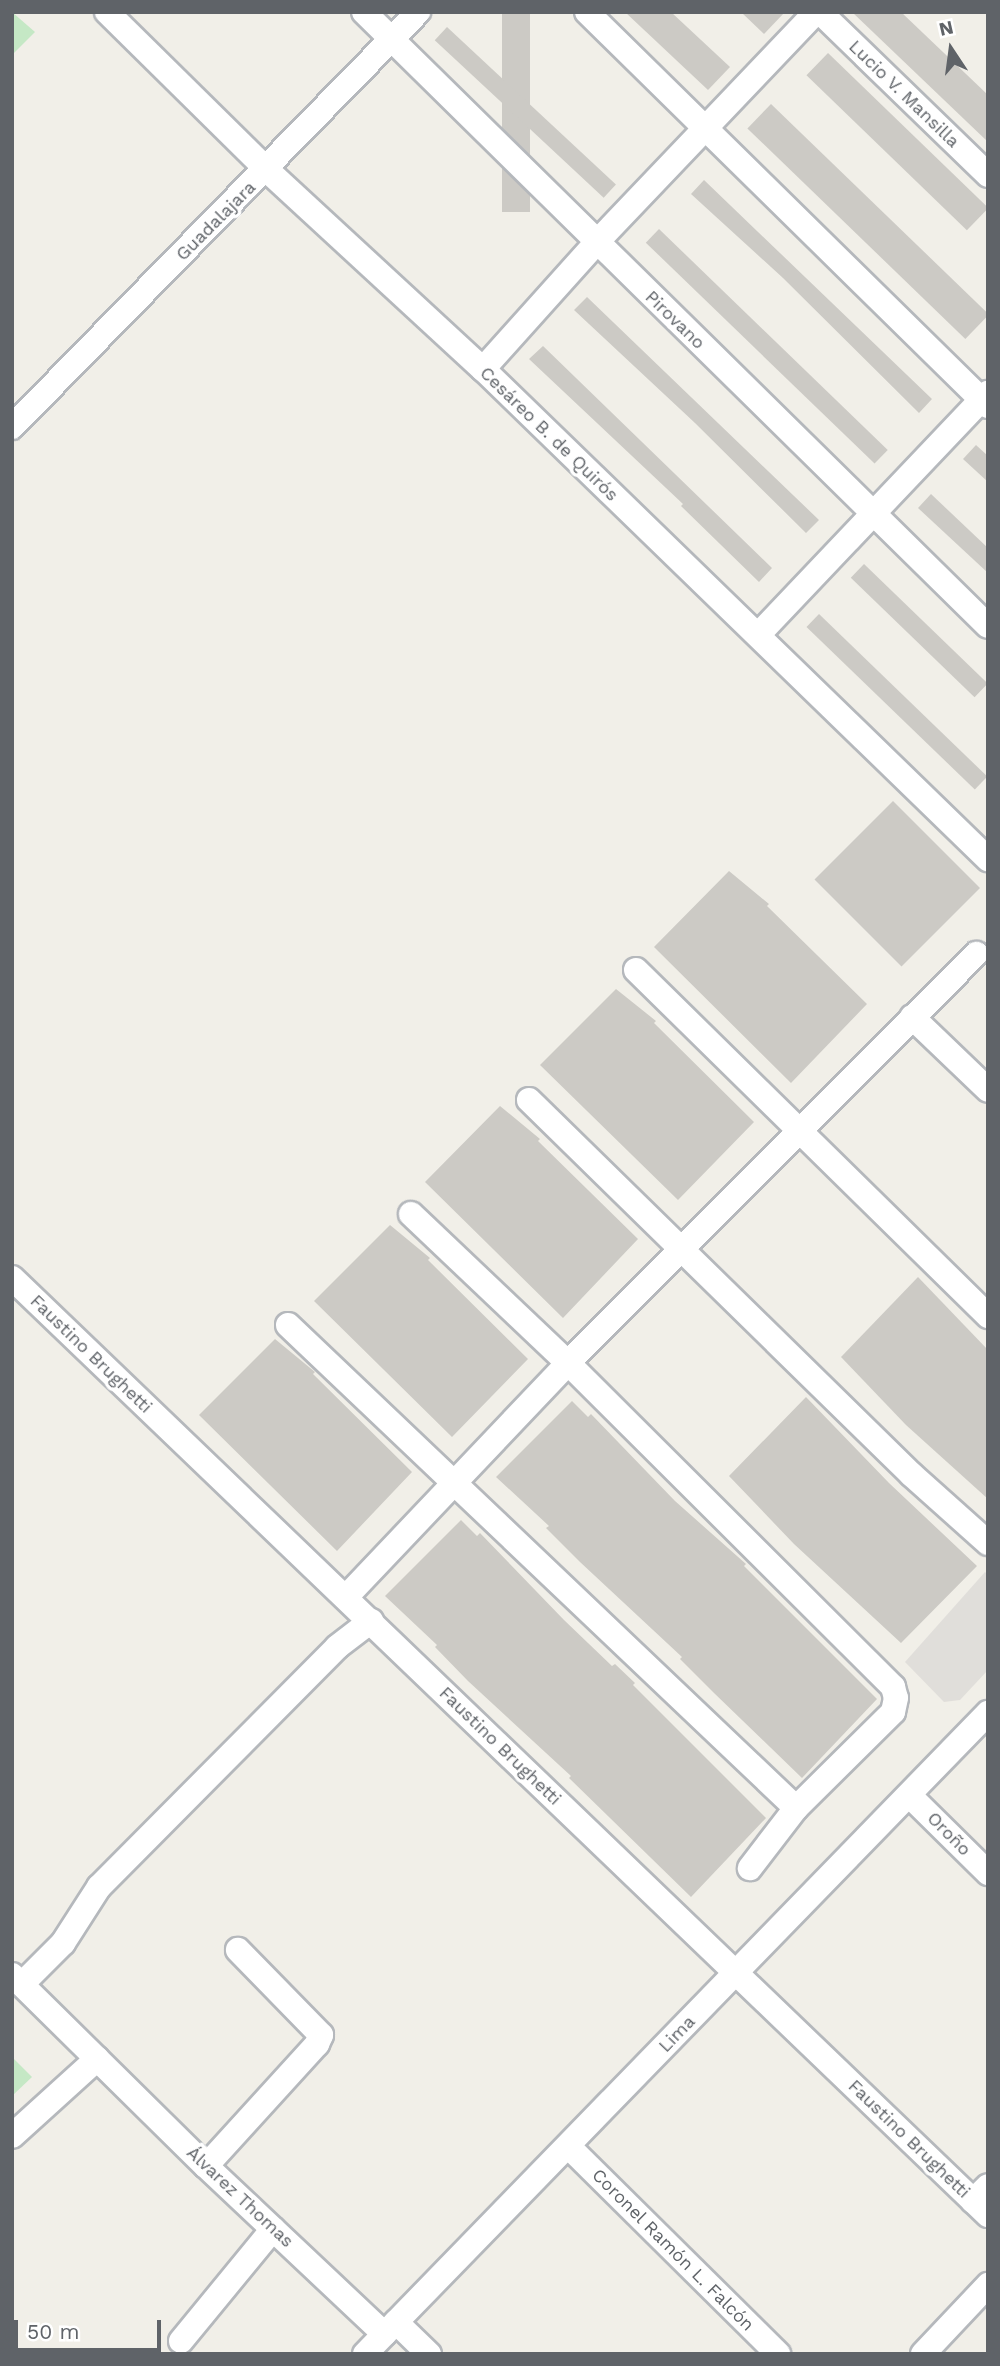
<!DOCTYPE html>
<html>
<head>
<meta charset="utf-8">
<style>
	body { margin:0 }
	#map { position:relative; width:1000px; height:2366px; overflow:hidden; background:#f1efe8; font-family:"Work Sans",sans-serif }
	div>[style] { position:absolute }
	.industrial>* { inset:0; background:#e0deda }
	.green>* { inset:0; background:#c5e8c5 }
	.building>* { inset:0; background:#cccac5; transform-origin:0 0 }
	.roads { filter:drop-shadow(2px 0 #b5b8bc) drop-shadow(-2px 0 #b5b8bc) drop-shadow(0 2px #b5b8bc) drop-shadow(0 -2px #b5b8bc) }
	.minor>* { height:24px; margin:-12px; padding:0 12px; transform-origin:12px; border-radius:12px; background:#fff }
	span { translate:-50% -50%; white-space:nowrap; text-align:center; line-height:1.15; -webkit-text-stroke:7px #fff; paint-order:stroke }
	.street-label { font-size:18px; color:#5f6368 }
	.frame { position:absolute; inset:0; border:14px solid #5f6368; pointer-events:none }
	.north { position:absolute; left:916px; top:14px; width:70px; height:70px; -webkit-text-stroke:5px #fff; paint-order:stroke; rotate:347deg; font-size:19px; font-weight:700; line-height:28px; text-align:center; color:#5f6368 }
	.north::after { content:''; display:block; margin:auto; width:24px; height:32px; background:#5f6368; clip-path:polygon(50% 0,100% 100%,50% 72%,0 100%) }
	.scale { position:absolute; left:14px; top:2320px; width:147px; height:32px; box-sizing:border-box; border:4px solid #5f6368; border-top:0; padding-left:9px; font-size:21px; line-height:24px; white-space:nowrap; color:#5f6368; -webkit-text-stroke:5px #fff; paint-order:stroke }
</style>
</head>
<body>
<div id="map">
	<div class="industrial">
		<i style="clip-path:polygon(985px 1572px,988px 1575px,988px 1670px,960px 1700px,944px 1702px,905px 1662px)"></i>
	</div>
	<div class="green">
		<i style="clip-path:polygon(12px 12px,35px 32px,12px 55px)"></i>
		<i style="clip-path:polygon(12px 2057px,32px 2077px,12px 2096px)"></i>
	</div>
	<div class="building">
		<i style="left:502px;top:12px;width:28px;height:200px"></i>
		<i style="clip-path:polygon(625px 12px,671px 12px,730px 67px,708px 90px)"></i>
		<i style="clip-path:polygon(741px 12px,785px 12px,764px 34px)"></i>
		<i style="clip-path:polygon(852px 12px,901px 12px,966px 74px,988px 95px,988px 142px)"></i>
		<i style="left:447px;top:27px;width:231px;height:18px;rotate:43deg"></i>
		<i style="left:828px;top:53px;width:223px;height:31px;rotate:44deg"></i>
		<i style="left:771px;top:104px;width:303px;height:34px;rotate:44deg"></i>
		<i style="clip-path:polygon(704px 180px,932px 399px,919px 413px,783px 278px,691px 194px)"></i>
		<i style="left:659px;top:229px;width:318px;height:19px;rotate:44deg"></i>
		<i style="clip-path:polygon(587px 297px,819px 520px,806px 533px,695px 423px,574px 310px)"></i>
		<i style="clip-path:polygon(543px 346px,772px 568px,759px 582px,681px 506px,683px 504px,529px 359px)"></i>
		<i style="clip-path:polygon(976px 445px,988px 456px,988px 482px,963px 459px)"></i>
		<i style="clip-path:polygon(931px 494px,988px 548px,988px 573px,918px 508px)"></i>
		<i style="left:864px;top:564px;width:172px;height:19px;rotate:44deg"></i>
		<i style="left:819px;top:614px;width:234px;height:18px;rotate:44deg"></i>
		<i style="left:893px;top:801px;width:123px;height:111px;rotate:45deg"></i>
		<i style="clip-path:polygon(729px 871px,769px 904px,767px 906px,867px 1004px,791px 1083px,654px 947px)"></i>
		<i style="clip-path:polygon(616px 989px,656px 1021px,654px 1023px,754px 1122px,678px 1200px,540px 1065px)"></i>
		<i style="clip-path:polygon(500px 1106px,540px 1139px,538px 1141px,638px 1239px,563px 1318px,425px 1182px)"></i>
		<i style="clip-path:polygon(390px 1225px,430px 1258px,428px 1260px,528px 1359px,452px 1437px,314px 1301px)"></i>
		<i style="clip-path:polygon(918px 1277px,988px 1350px,988px 1499px,906px 1425px,841px 1357px)"></i>
		<i style="clip-path:polygon(275px 1339px,315px 1372px,313px 1374px,412px 1472px,337px 1551px,199px 1415px)"></i>
		<i style="clip-path:polygon(806px 1397px,889px 1483px,977px 1566px,901px 1643px,794px 1544px,729px 1476px)"></i>
		<i style="clip-path:polygon(572px 1401px,588px 1417px,591px 1414px,675px 1501px,746px 1564px,744px 1566px,877px 1699px,802px 1778px,714px 1693px,680px 1659px,682px 1657px,580px 1562px,546px 1528px,549px 1526px,496px 1477px)"></i>
		<i style="clip-path:polygon(461px 1520px,477px 1536px,480px 1533px,564px 1620px,612px 1666px,615px 1664px,635px 1683px,633px 1685px,766px 1818px,691px 1897px,569px 1778px,571px 1776px,468px 1681px,435px 1647px,437px 1645px,385px 1596px)"></i>
	</div>
	<div class="roads">
		<div class="minor">
			<i style="left:107px;top:12px;width:225px;rotate:44.6deg"></i>
			<i style="left:267px;top:170px;width:294px;rotate:42.7deg"></i>
			<i style="left:483px;top:369px;width:704px;rotate:44.14deg"></i>
			<i style="left:364px;top:12px;width:875px;rotate:44.54deg"></i>
			<i style="left:587px;top:12px;width:562px;rotate:44.5deg"></i>
			<i style="left:820px;top:12px;width:234px;rotate:44.1deg"></i>
			<i style="left:483px;top:369px;width:169px;rotate:-48.1deg"></i>
			<i style="left:596px;top:243px;width:319px;rotate:-46.4deg"></i>
			<i style="left:12px;top:427px;width:581px;rotate:-45.63deg"></i>
			<i style="left:758px;top:635px;width:334px;rotate:-46.5deg"></i>
			<i style="left:636px;top:970px;width:494px;rotate:44.5deg"></i>
			<i style="left:912px;top:1017px;width:105px;rotate:43.8deg"></i>
			<i style="left:529px;top:1100px;width:536px;rotate:44.4deg"></i>
			<i style="left:912px;top:1475px;width:102px;rotate:41.8deg"></i>
			<i style="left:411px;top:1214px;width:216px;rotate:43.5deg"></i>
			<i style="left:568px;top:1363px;width:459px;rotate:44.9deg"></i>
			<i style="left:893px;top:1687px;width:11px;rotate:75deg"></i>
			<i style="left:896px;top:1698px;width:14px;rotate:102deg"></i>
			<i style="left:893px;top:1712px;width:136px;rotate:135.3deg"></i>
			<i style="left:796px;top:1808px;width:76px;rotate:127.5deg"></i>
			<i style="left:12px;top:1278px;width:1353px;rotate:43.83deg"></i>
			<i style="left:288px;top:1325px;width:701px;rotate:43.55deg"></i>
			<i style="left:346px;top:1597px;width:323px;rotate:-46.5deg"></i>
			<i style="left:568px;top:1363px;width:578px;rotate:-45.07deg"></i>
			<i style="left:910px;top:1796px;width:110px;rotate:44.6deg"></i>
			<i style="left:12px;top:1975px;width:272px;rotate:44.6deg"></i>
			<i style="left:206px;top:2166px;width:245px;rotate:43.3deg"></i>
			<i style="left:22px;top:1984px;width:58px;rotate:-45deg"></i>
			<i style="left:63px;top:1943px;width:67px;rotate:-57.3deg"></i>
			<i style="left:99px;top:1887px;width:338px;rotate:-45.2deg"></i>
			<i style="left:337px;top:1647px;width:43px;rotate:-37.4deg"></i>
			<i style="left:12px;top:2136px;width:115px;rotate:-42.2deg"></i>
			<i style="left:568px;top:2146px;width:296px;rotate:44.7deg"></i>
			<i style="left:206px;top:2166px;width:165px;rotate:-47.7deg"></i>
			<i style="left:317px;top:2044px;width:10px;rotate:-66deg"></i>
			<i style="left:321px;top:2035px;width:119px;rotate:-134.3deg"></i>
			<i style="left:973px;top:2201px;width:21px;rotate:-45deg"></i>
			<i style="left:396px;top:2322px;width:46px;rotate:44.1deg"></i>
			<i style="left:181px;top:2341px;width:145px;rotate:-50.6deg"></i>
			<i style="left:365px;top:2354px;width:894px;rotate:-45.82deg"></i>
			<i style="left:923px;top:2354px;width:95px;rotate:-46.7deg"></i>
		</div>
	</div>
	<div class="street-label">
		<span style="left:904px;top:94px;rotate:44deg">Lucio V. Mansilla</span>
		<span style="left:216px;top:221px;rotate:-45deg">Guadalajara</span>
		<span style="left:675px;top:320px;rotate:44deg">Pirovano</span>
		<span style="left:549px;top:434px;rotate:44deg">Cesáreo B. de Quirós</span>
		<span style="left:91px;top:1354px;rotate:44deg">Faustino Brughetti</span>
		<span style="left:500px;top:1746px;rotate:44deg">Faustino Brughetti</span>
		<span style="left:949px;top:1834px;rotate:45deg">Oroño</span>
		<span style="left:677px;top:2034px;rotate:-46deg">Lima</span>
		<span style="left:909px;top:2139px;rotate:44deg">Faustino Brughetti</span>
		<span style="left:240px;top:2197px;rotate:43deg">Álvarez Thomas</span>
		<span style="left:673px;top:2250px;rotate:45deg">Coronel Ramón L. Falcón</span>
	</div>
	<div class="frame"></div>
	<div class="north">N</div>
	<div class="scale">50 m</div>
</div>
</body>
</html>
